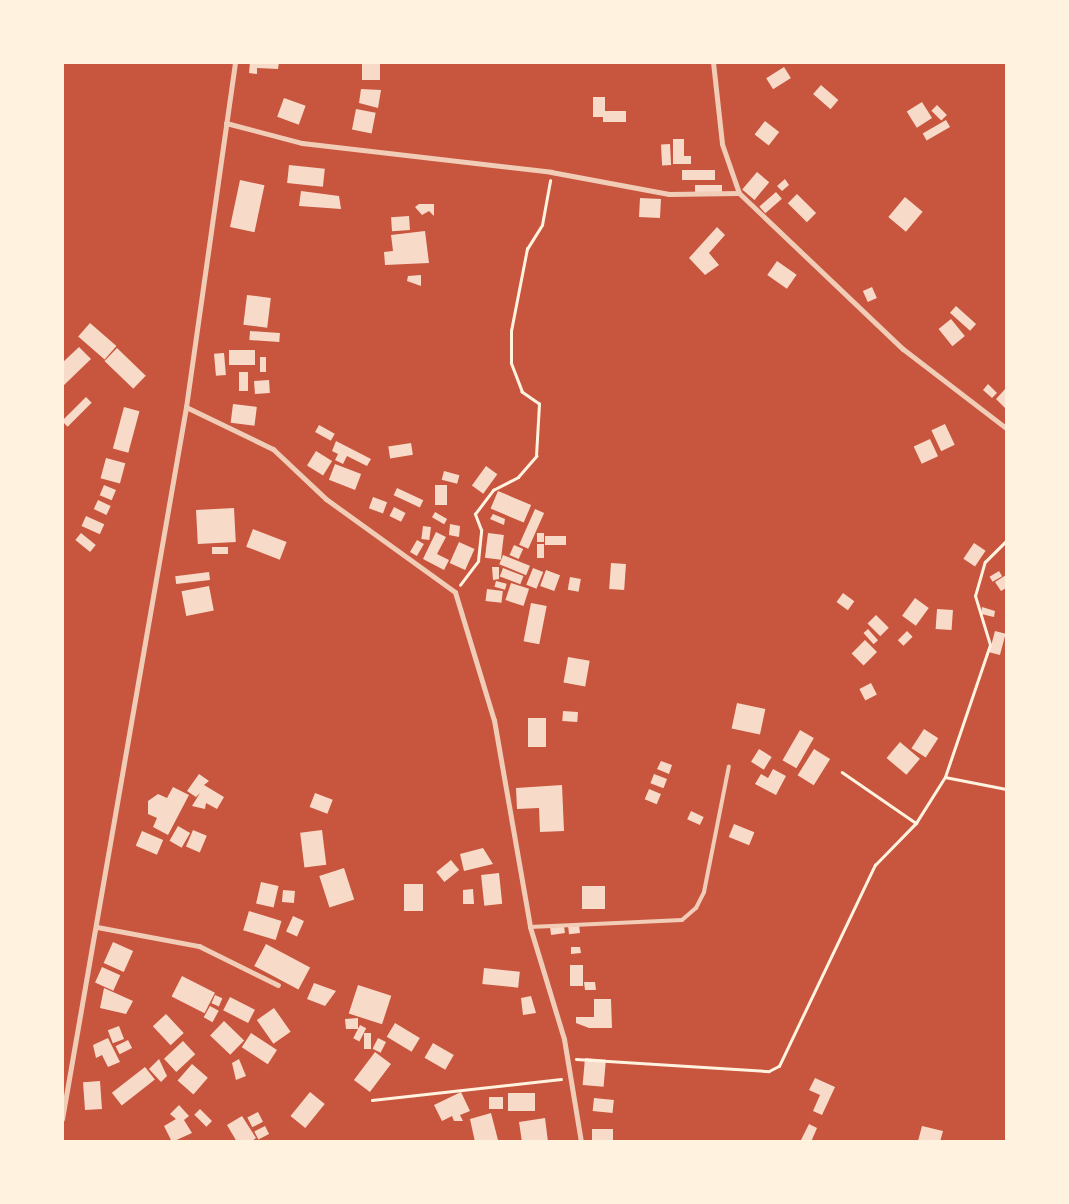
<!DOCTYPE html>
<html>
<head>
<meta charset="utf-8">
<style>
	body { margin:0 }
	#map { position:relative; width:1069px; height:1204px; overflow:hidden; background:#c8553d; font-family:Mulish,sans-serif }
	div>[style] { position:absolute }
	.building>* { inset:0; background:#f7dbc8; transform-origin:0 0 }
	.path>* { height:2.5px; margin:-1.25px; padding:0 1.25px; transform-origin:1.25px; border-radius:1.25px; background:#fff3e0 }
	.service>* { height:4px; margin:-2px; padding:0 2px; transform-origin:2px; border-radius:2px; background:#f1ccb7 }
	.minor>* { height:5px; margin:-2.5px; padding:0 2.5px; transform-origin:2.5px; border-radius:2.5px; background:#f1ccb7 }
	span { translate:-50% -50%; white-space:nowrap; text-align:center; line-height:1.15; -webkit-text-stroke:4px #fff3e0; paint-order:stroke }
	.frame { position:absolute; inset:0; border:64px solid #fff3e0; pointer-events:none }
</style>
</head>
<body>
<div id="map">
	<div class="building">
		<i style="clip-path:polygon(250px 62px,279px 62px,278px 69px,257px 68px,257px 74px,249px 73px)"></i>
		<i style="left:362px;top:62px;width:18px;height:18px"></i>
		<i style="left:784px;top:67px;width:13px;height:21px;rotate:58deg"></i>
		<i style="left:821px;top:85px;width:23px;height:12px;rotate:41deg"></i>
		<i style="clip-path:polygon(361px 89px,381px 90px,378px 108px,359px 103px)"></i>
		<i style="clip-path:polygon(593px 97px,605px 97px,605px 111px,626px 111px,626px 122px,603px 122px,603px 117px,593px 117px)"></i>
		<i style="left:284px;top:98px;width:23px;height:20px;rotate:20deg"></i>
		<i style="left:922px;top:102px;width:19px;height:18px;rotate:58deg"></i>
		<i style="left:937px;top:105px;width:14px;height:8px;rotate:45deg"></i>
		<i style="left:356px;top:109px;width:20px;height:21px;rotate:11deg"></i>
		<i style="left:946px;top:120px;width:8px;height:27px;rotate:60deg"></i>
		<i style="left:765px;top:121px;width:18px;height:17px;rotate:38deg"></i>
		<i style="clip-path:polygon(673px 139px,684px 139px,684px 156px,691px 156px,691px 164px,673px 164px)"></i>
		<i style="left:670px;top:144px;width:21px;height:9px;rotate:87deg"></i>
		<i style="left:289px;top:165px;width:36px;height:18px;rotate:6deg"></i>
		<i style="left:682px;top:170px;width:33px;height:10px"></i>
		<i style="left:757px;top:172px;width:16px;height:23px;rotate:40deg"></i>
		<i style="clip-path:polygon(785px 179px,789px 185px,782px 191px,777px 186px)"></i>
		<i style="left:240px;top:180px;width:25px;height:48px;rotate:12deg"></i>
		<i style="left:695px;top:185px;width:27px;height:10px"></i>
		<i style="clip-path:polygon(301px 191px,339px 196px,341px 209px,299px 206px)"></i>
		<i style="left:776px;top:192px;width:9px;height:22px;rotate:49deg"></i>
		<i style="left:797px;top:194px;width:27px;height:13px;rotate:45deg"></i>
		<i style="left:905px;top:197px;width:23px;height:26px;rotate:40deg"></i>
		<i style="left:640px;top:198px;width:21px;height:19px;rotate:3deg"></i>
		<i style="clip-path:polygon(419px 204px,434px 204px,434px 216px,429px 211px,422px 215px,415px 207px)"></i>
		<i style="left:409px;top:216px;width:14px;height:18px;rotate:86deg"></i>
		<i style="clip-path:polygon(717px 227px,725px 235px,709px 253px,719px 265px,705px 275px,689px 258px)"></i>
		<i style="clip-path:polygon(425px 231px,429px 263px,385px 265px,384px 252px,393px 251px,391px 235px)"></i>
		<i style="left:777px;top:261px;width:24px;height:17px;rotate:35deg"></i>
		<i style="clip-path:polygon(421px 275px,421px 286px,407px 281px,408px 276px)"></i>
		<i style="left:872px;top:287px;width:12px;height:10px;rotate:66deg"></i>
		<i style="left:247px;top:295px;width:24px;height:30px;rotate:7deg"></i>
		<i style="left:956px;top:306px;width:27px;height:9px;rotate:42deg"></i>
		<i style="left:951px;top:319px;width:22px;height:16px;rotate:51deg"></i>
		<i style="left:90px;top:323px;width:35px;height:18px;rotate:41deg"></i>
		<i style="left:250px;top:331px;width:30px;height:9px;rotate:4deg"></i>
		<i style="clip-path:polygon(79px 347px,91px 359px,62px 387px,62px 363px)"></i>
		<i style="left:117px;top:348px;width:40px;height:18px;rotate:44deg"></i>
		<i style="left:229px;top:350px;width:26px;height:15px"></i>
		<i style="left:224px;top:353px;width:22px;height:10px;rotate:85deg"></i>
		<i style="left:260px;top:357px;width:6px;height:15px"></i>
		<i style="left:239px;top:372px;width:9px;height:19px"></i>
		<i style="left:269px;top:380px;width:13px;height:15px;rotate:86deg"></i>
		<i style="clip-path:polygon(988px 384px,997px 393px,992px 398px,983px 390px)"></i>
		<i style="clip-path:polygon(1006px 388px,1006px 409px,996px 399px)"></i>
		<i style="left:86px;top:397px;width:8px;height:34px;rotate:45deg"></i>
		<i style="left:233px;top:404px;width:24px;height:19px;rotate:7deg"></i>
		<i style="left:124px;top:407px;width:16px;height:43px;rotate:15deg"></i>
		<i style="left:945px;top:424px;width:23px;height:15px;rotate:65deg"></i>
		<i style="left:319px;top:425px;width:18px;height:8px;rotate:29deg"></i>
		<i style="left:930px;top:439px;width:19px;height:18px;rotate:65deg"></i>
		<i style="clip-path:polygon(336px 441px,371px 459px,367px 466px,347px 456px,343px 464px,335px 460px,338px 454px,332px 451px)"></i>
		<i style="left:411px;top:443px;width:12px;height:23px;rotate:81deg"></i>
		<i style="left:316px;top:451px;width:19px;height:17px;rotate:32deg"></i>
		<i style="left:106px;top:458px;width:20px;height:21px;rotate:15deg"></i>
		<i style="left:335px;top:464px;width:28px;height:17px;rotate:21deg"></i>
		<i style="left:486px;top:466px;width:14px;height:24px;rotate:36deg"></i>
		<i style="left:444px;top:471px;width:16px;height:9px;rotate:15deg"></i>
		<i style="left:104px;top:485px;width:13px;height:11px;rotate:23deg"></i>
		<i style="left:435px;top:485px;width:12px;height:20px"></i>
		<i style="left:397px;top:488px;width:29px;height:8px;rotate:25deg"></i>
		<i style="left:498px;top:491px;width:36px;height:19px;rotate:23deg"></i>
		<i style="left:373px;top:497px;width:15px;height:12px;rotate:20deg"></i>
		<i style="left:98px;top:500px;width:14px;height:10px;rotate:25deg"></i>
		<i style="left:394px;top:507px;width:13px;height:10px;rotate:27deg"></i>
		<i style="left:234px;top:508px;width:34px;height:38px;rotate:87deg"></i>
		<i style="left:535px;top:509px;width:10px;height:39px;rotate:24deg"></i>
		<i style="left:435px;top:512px;width:14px;height:6px;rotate:30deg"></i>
		<i style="clip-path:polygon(493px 514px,505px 519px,504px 525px,490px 519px)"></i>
		<i style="left:86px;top:516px;width:20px;height:11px;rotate:24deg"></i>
		<i style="clip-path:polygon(450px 524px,460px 526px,459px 537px,449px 535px)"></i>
		<i style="left:423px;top:526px;width:8px;height:13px;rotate:7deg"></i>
		<i style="left:253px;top:529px;width:36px;height:19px;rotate:21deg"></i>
		<i style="clip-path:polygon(436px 532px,446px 537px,437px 554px,449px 560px,444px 570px,423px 559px)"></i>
		<i style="left:81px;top:533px;width:19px;height:9px;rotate:39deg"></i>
		<i style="left:488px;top:533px;width:16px;height:25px;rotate:7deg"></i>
		<i style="left:537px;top:533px;width:7px;height:9px"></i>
		<i style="left:566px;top:536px;width:9px;height:21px;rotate:90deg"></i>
		<i style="left:417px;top:540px;width:8px;height:14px;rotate:30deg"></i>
		<i style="left:459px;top:542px;width:17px;height:23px;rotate:24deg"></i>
		<i style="left:974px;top:543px;width:14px;height:19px;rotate:34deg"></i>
		<i style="left:537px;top:544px;width:7px;height:14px"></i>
		<i style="left:514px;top:545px;width:10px;height:11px;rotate:24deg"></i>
		<i style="left:228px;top:547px;width:7px;height:16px;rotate:90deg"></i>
		<i style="left:503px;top:555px;width:29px;height:10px;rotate:22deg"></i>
		<i style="left:611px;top:563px;width:15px;height:26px;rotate:4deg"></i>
		<i style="clip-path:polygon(492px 567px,499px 567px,499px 579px,493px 580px)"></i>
		<i style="left:503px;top:568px;width:22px;height:9px;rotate:21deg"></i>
		<i style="left:533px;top:568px;width:11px;height:18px;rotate:22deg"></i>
		<i style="left:546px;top:570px;width:15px;height:17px;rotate:20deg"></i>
		<i style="left:999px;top:571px;width:6px;height:11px;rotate:59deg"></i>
		<i style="left:209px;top:572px;width:8px;height:34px;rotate:83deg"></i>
		<i style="clip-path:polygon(1006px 575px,1006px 588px,1001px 591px,995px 582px)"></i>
		<i style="left:570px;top:577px;width:11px;height:13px;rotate:10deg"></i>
		<i style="left:496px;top:581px;width:11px;height:6px;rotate:15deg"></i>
		<i style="left:511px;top:583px;width:19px;height:18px;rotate:18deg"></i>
		<i style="left:209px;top:586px;width:25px;height:28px;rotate:79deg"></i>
		<i style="left:487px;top:589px;width:16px;height:12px;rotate:7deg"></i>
		<i style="left:843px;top:593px;width:14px;height:11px;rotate:36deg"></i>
		<i style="left:915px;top:598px;width:17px;height:22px;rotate:36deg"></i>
		<i style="left:531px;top:603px;width:16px;height:39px;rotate:11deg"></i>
		<i style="clip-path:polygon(982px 607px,995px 611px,994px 617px,981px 614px)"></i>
		<i style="left:937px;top:609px;width:16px;height:20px;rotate:4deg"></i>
		<i style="left:876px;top:615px;width:18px;height:12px;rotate:45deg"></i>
		<i style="left:868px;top:629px;width:15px;height:6px;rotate:48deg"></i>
		<i style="left:907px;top:631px;width:8px;height:13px;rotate:45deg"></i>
		<i style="left:995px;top:631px;width:11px;height:22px;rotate:15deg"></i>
		<i style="left:865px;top:640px;width:17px;height:19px;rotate:45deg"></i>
		<i style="left:568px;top:657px;width:22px;height:26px;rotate:10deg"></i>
		<i style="left:871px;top:683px;width:13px;height:13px;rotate:63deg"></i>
		<i style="left:737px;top:703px;width:29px;height:26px;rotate:12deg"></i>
		<i style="left:563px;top:711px;width:15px;height:10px;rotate:4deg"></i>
		<i style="left:528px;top:718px;width:18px;height:29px"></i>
		<i style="left:924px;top:729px;width:17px;height:23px;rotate:33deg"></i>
		<i style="left:800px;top:730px;width:16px;height:35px;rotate:30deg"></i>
		<i style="left:900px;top:742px;width:26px;height:21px;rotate:40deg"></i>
		<i style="left:759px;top:749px;width:15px;height:15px;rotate:32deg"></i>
		<i style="left:814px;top:749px;width:19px;height:31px;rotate:32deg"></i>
		<i style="clip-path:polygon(661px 761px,672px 765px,669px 774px,657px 769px)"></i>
		<i style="clip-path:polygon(773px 769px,786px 776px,776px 795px,755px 784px,761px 774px,768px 778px)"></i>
		<i style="clip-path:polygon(199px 774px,209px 781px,204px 785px,224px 797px,217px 809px,206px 803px,205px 809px,192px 806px,200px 793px,196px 797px,187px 791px)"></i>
		<i style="left:654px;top:774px;width:14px;height:10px;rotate:21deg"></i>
		<i style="clip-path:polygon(562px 785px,564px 831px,540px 832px,539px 808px,517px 809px,516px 788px)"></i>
		<i style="clip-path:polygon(173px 787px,189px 795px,168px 835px,153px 827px,157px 818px,148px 814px,148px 801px,158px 794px,167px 798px)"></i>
		<i style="left:649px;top:789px;width:13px;height:11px;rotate:23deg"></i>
		<i style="left:315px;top:793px;width:19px;height:15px;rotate:21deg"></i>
		<i style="left:691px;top:811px;width:14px;height:9px;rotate:25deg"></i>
		<i style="left:734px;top:824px;width:22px;height:14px;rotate:22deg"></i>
		<i style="left:178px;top:826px;width:14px;height:17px;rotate:30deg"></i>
		<i style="left:193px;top:830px;width:15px;height:18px;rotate:23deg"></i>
		<i style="left:322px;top:830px;width:35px;height:22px;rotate:83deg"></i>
		<i style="left:142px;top:831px;width:23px;height:16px;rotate:23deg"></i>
		<i style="clip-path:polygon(483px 848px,493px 864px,464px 871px,460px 854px)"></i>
		<i style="left:451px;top:860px;width:13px;height:19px;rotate:51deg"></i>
		<i style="left:344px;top:868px;width:33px;height:26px;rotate:72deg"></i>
		<i style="left:499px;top:873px;width:31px;height:18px;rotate:84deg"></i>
		<i style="left:261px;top:882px;width:18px;height:22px;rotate:13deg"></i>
		<i style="left:404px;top:884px;width:19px;height:27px"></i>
		<i style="left:582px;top:886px;width:23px;height:23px"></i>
		<i style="clip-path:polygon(473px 889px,474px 904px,463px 904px,463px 890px)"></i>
		<i style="left:283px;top:890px;width:12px;height:12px;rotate:5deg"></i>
		<i style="left:249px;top:911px;width:34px;height:20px;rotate:17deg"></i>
		<i style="left:293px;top:916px;width:12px;height:17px;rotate:24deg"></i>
		<i style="left:579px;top:925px;width:8px;height:11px;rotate:83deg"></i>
		<i style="left:564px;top:926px;width:7px;height:14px;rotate:82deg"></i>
		<i style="left:113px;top:942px;width:22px;height:23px;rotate:24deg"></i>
		<i style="left:266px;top:944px;width:50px;height:25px;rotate:28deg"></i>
		<i style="clip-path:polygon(571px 947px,580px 947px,581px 953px,571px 954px)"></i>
		<i style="left:570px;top:965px;width:13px;height:21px"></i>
		<i style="left:102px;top:967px;width:20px;height:17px;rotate:24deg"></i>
		<i style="left:484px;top:968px;width:36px;height:16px;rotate:6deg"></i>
		<i style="left:182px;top:976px;width:37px;height:23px;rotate:27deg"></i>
		<i style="clip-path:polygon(584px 982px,595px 982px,596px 990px,585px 990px)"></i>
		<i style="clip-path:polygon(314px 983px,336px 991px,325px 1006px,307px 999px)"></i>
		<i style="left:358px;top:985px;width:35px;height:30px;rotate:18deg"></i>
		<i style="clip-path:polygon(104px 988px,133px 1001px,126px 1014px,100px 1008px)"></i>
		<i style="left:215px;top:995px;width:8px;height:9px;rotate:23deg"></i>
		<i style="clip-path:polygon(531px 996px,536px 1013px,523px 1015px,521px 998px)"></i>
		<i style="left:230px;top:997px;width:28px;height:15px;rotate:27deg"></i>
		<i style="clip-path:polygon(594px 999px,611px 999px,612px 1028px,589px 1028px,576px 1023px,576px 1017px,594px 1017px)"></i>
		<i style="left:210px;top:1006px;width:10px;height:13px;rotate:29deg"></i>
		<i style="left:274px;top:1008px;width:29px;height:21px;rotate:55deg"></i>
		<i style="left:166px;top:1014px;width:26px;height:18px;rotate:47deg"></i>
		<i style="clip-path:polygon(358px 1018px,358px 1029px,346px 1029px,345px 1019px)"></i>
		<i style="left:224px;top:1021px;width:28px;height:20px;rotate:44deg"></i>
		<i style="left:395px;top:1023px;width:29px;height:16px;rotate:31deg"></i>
		<i style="left:360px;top:1025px;width:7px;height:15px;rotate:27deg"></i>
		<i style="left:119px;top:1026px;width:14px;height:12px;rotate:69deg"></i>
		<i style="left:251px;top:1033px;width:31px;height:17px;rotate:33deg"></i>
		<i style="left:364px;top:1033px;width:7px;height:16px"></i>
		<i style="clip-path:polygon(108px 1038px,120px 1062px,108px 1067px,102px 1055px,96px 1058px,93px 1045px)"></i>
		<i style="left:378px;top:1038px;width:9px;height:12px;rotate:27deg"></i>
		<i style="left:128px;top:1040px;width:9px;height:14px;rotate:63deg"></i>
		<i style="left:183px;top:1041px;width:18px;height:26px;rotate:47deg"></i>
		<i style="left:433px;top:1043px;width:24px;height:17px;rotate:30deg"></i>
		<i style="left:375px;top:1052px;width:20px;height:35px;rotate:37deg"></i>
		<i style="left:585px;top:1058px;width:21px;height:27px;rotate:5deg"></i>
		<i style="clip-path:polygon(159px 1059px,167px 1076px,161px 1082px,149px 1069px)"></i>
		<i style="clip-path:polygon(239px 1059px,246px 1076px,236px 1080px,232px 1063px)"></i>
		<i style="left:192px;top:1064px;width:21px;height:22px;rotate:41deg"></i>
		<i style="left:145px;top:1067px;width:16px;height:42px;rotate:52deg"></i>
		<i style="clip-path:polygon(815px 1078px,835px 1087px,822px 1115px,813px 1111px,820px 1095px,809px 1090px)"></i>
		<i style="left:100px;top:1081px;width:28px;height:17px;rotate:86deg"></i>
		<i style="left:310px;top:1092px;width:19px;height:31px;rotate:39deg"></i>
		<i style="clip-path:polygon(461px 1092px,470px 1111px,460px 1115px,463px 1121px,454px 1121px,452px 1116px,442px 1121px,434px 1105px)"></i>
		<i style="left:508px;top:1093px;width:27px;height:18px"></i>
		<i style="left:489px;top:1097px;width:14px;height:12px"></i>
		<i style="left:594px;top:1098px;width:20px;height:13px;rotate:6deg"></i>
		<i style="clip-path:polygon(179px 1105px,189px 1116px,184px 1120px,192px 1133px,172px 1142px,164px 1126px,176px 1119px,170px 1114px)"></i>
		<i style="left:200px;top:1109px;width:17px;height:8px;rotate:45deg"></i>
		<i style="left:258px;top:1112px;width:11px;height:12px;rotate:63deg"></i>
		<i style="clip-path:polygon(491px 1113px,498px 1140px,475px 1142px,470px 1119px)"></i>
		<i style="clip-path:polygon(242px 1116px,256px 1138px,251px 1142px,237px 1142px,227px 1125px)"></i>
		<i style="clip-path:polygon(545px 1118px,548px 1142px,522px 1142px,519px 1122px)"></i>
		<i style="clip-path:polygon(809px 1124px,817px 1128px,811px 1142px,800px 1142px)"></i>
		<i style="left:265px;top:1126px;width:9px;height:12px;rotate:63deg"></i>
		<i style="clip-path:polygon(922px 1126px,943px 1131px,940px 1142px,918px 1141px)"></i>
		<i style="left:592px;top:1129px;width:21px;height:13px"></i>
	</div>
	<div class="path">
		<i style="left:460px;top:585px;width:30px;rotate:-53deg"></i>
		<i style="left:478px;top:561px;width:31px;rotate:-84deg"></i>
		<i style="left:481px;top:530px;width:17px;rotate:-111deg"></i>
		<i style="left:475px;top:514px;width:30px;rotate:-53deg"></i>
		<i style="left:493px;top:490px;width:28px;rotate:-27deg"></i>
		<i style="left:518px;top:477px;width:28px;rotate:-49deg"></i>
		<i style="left:536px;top:456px;width:52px;rotate:-86.7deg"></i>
		<i style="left:539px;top:404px;width:21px;rotate:-145deg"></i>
		<i style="left:522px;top:392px;width:31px;rotate:-111deg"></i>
		<i style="left:511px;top:363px;width:32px;rotate:-90deg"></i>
		<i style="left:511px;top:331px;width:84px;rotate:-79deg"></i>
		<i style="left:527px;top:249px;width:28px;rotate:-58deg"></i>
		<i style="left:542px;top:225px;width:45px;rotate:-79.7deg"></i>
		<i style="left:842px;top:772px;width:90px;rotate:34.6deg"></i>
		<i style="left:945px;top:777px;width:62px;rotate:11.1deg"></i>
		<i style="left:576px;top:1059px;width:193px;rotate:3.6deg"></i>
		<i style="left:769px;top:1071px;width:11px;rotate:-27deg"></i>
		<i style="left:779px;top:1066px;width:223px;rotate:-64.5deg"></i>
		<i style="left:875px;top:865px;width:59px;rotate:-45.7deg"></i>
		<i style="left:916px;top:823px;width:54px;rotate:-57.8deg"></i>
		<i style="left:945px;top:777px;width:139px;rotate:-71.2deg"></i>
		<i style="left:990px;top:645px;width:51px;rotate:-107deg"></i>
		<i style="left:975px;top:596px;width:35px;rotate:-74deg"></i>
		<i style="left:985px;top:562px;width:30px;rotate:-45deg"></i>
		<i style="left:372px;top:1100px;width:190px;rotate:-6.3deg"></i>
	</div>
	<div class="service">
		<i style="left:530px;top:927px;width:152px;rotate:-2.6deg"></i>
		<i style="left:682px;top:920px;width:18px;rotate:-41deg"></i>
		<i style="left:696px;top:908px;width:18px;rotate:-63deg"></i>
		<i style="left:704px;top:892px;width:128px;rotate:-78.8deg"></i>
	</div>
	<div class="minor">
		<i style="left:713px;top:62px;width:82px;rotate:83.7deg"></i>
		<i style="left:722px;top:144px;width:52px;rotate:70.9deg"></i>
		<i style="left:739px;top:193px;width:226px;rotate:43.6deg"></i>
		<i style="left:903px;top:349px;width:130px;rotate:37.5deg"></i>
		<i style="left:226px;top:123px;width:79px;rotate:14.7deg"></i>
		<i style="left:302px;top:143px;width:251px;rotate:6.6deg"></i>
		<i style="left:551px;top:172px;width:120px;rotate:10.6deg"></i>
		<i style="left:669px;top:194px;width:70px;rotate:-0.8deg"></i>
		<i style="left:186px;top:407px;width:97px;rotate:25.8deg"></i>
		<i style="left:273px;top:449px;width:73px;rotate:43.3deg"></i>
		<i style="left:326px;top:499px;width:159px;rotate:35.8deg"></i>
		<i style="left:455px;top:592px;width:134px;rotate:73.1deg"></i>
		<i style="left:494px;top:720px;width:210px;rotate:80.1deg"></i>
		<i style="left:530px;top:927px;width:117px;rotate:73.1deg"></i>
		<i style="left:564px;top:1039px;width:104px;rotate:80.6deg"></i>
		<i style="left:97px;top:927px;width:104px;rotate:10.6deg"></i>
		<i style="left:199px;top:946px;width:88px;rotate:26.3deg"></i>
		<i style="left:62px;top:1119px;width:723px;rotate:-80.12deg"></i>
		<i style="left:186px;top:407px;width:348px;rotate:-81.9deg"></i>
	</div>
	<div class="frame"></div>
</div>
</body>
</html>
